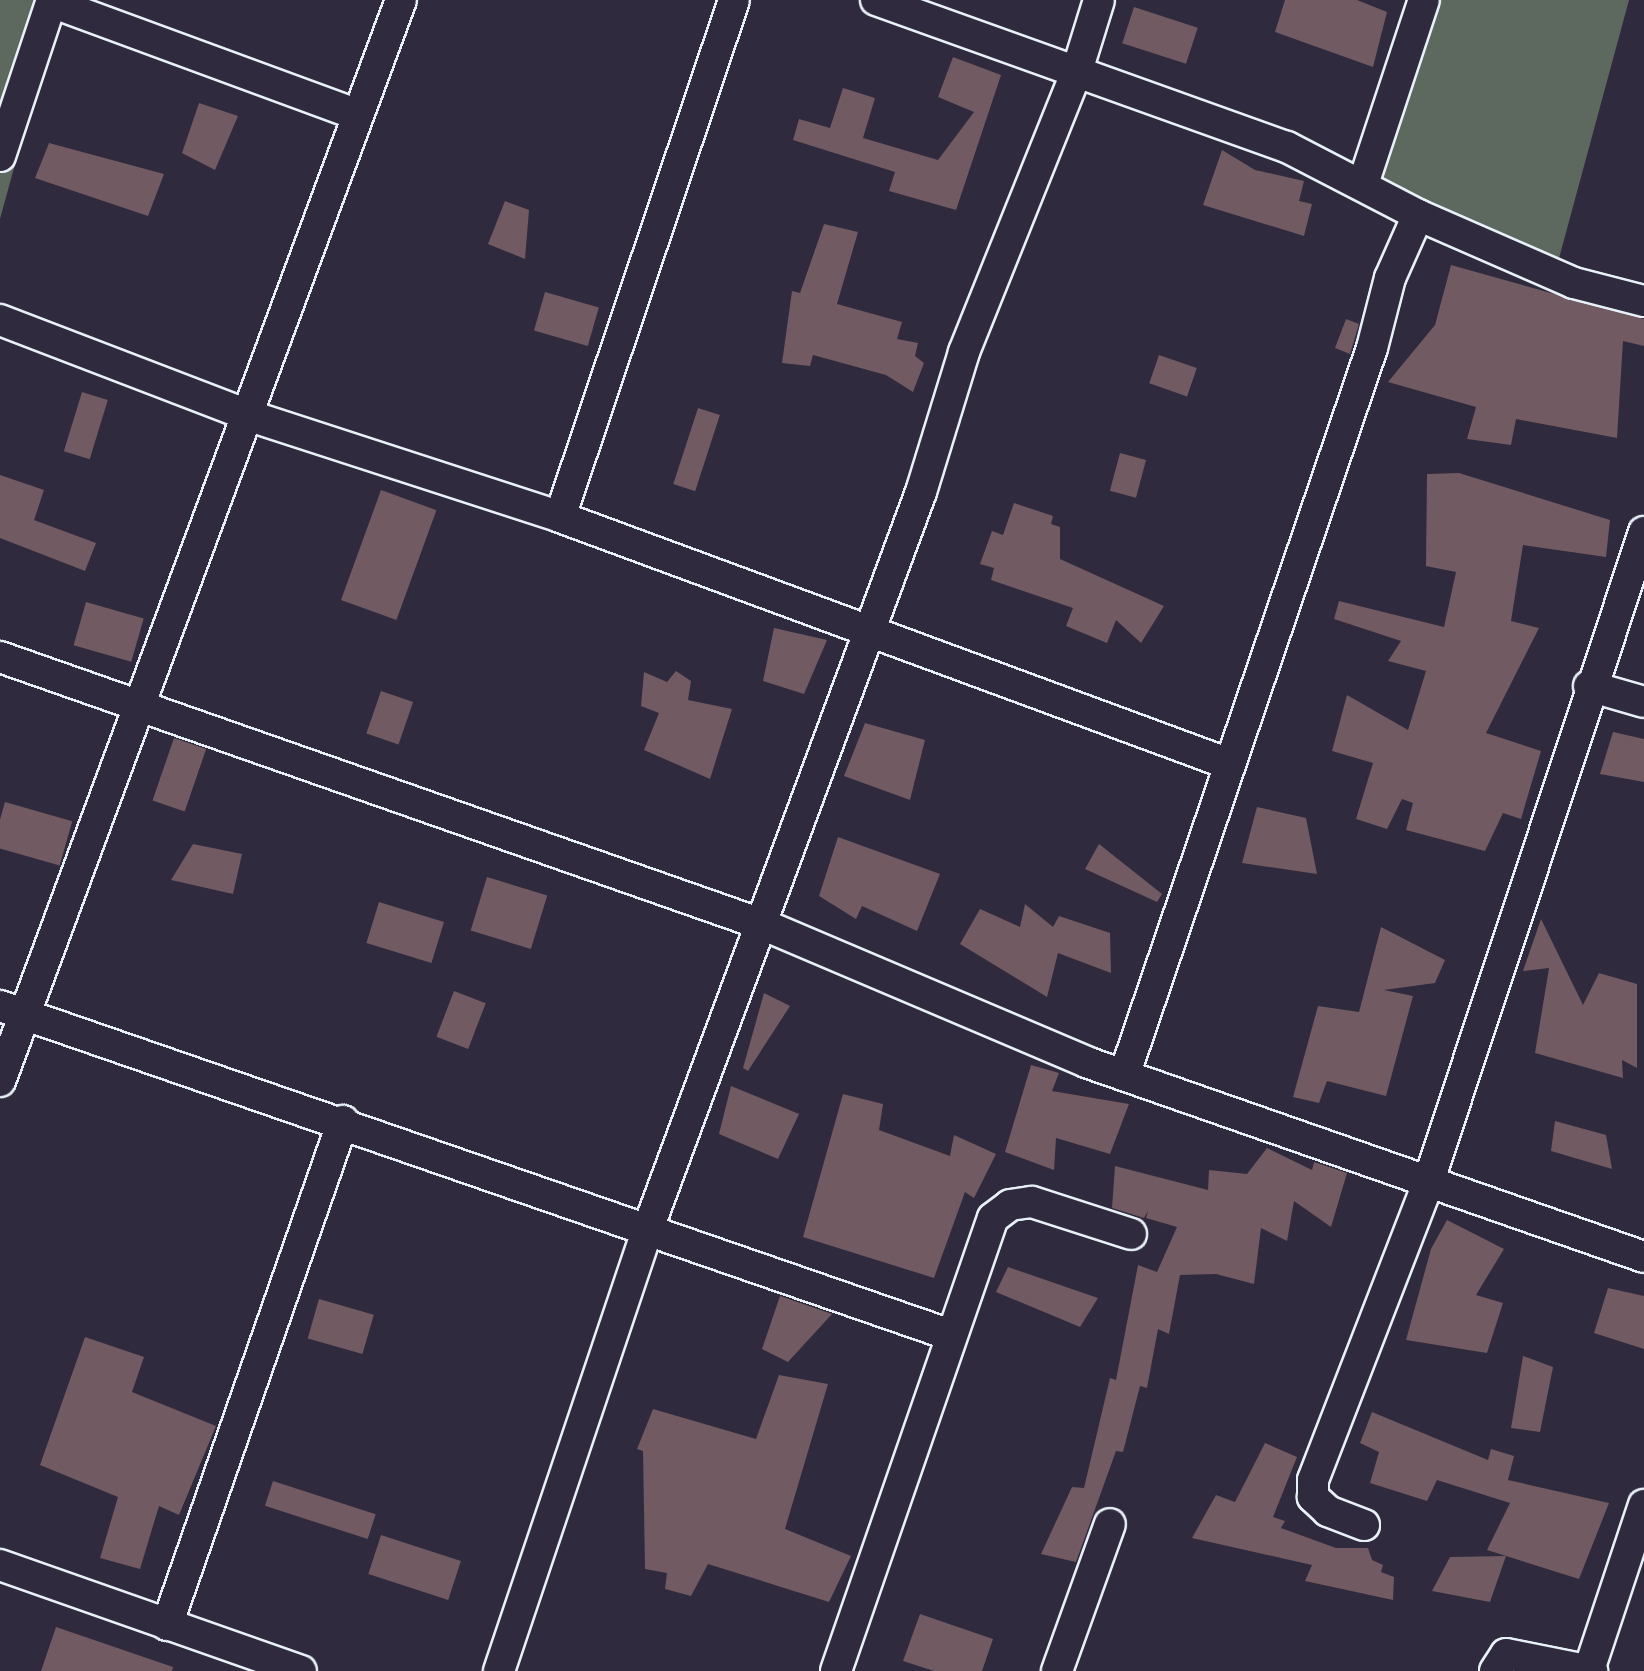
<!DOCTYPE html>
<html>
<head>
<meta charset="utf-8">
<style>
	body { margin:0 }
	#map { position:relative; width:1644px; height:1671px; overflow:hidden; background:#2f2a3d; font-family:"Architects Daughter",sans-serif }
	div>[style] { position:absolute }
	.green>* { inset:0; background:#5d695e }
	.building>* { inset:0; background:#715a61; transform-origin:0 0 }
	.roads { filter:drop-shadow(2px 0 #e8f1f8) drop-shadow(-2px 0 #e8f1f8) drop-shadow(0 2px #e8f1f8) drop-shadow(0 -2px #e8f1f8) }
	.minor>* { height:30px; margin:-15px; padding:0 15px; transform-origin:15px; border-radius:15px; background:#2f2a3d }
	span { translate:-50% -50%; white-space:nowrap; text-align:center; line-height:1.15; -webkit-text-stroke:9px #2f2a3d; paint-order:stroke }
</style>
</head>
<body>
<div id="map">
	<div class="green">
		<i style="clip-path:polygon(0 0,60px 0,0 219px)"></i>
		<i style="clip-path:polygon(1433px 0,1629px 0,1558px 262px,1374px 179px)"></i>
	</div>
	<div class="building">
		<i style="clip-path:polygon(1285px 0,1357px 0,1387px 12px,1373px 67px,1275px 32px)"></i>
		<i style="left:1134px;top:7px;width:67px;height:38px;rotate:18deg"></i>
		<i style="clip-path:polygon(953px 57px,1001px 75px,956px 210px,889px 191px,895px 172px,793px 140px,799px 119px,830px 128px,843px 88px,875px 98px,863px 138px,938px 160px,974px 112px,938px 97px)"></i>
		<i style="clip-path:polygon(199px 103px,238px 116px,215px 170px,182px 153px)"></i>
		<i style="clip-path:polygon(49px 143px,164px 174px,148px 216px,35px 178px)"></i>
		<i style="clip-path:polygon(1222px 150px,1255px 170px,1304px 181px,1299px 201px,1312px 204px,1304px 236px,1203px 205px)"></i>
		<i style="clip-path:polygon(505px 201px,529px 210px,525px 259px,488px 244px)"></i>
		<i style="clip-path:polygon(824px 224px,858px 232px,837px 304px,902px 322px,897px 339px,918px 343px,915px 356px,924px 363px,913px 392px,886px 375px,813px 355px,810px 366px,782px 363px,792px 291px,800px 293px)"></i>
		<i style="clip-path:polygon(1451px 265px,1644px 319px,1644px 346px,1623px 341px,1617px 438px,1516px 419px,1511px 445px,1467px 439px,1476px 407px,1388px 382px,1435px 325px)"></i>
		<i style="left:545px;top:292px;width:56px;height:40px;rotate:16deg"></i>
		<i style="clip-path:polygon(1346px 319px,1359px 324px,1350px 354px,1335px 348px)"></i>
		<i style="left:1159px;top:355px;width:40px;height:30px;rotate:19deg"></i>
		<i style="left:82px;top:392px;width:27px;height:62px;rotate:17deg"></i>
		<i style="left:698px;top:408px;width:23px;height:80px;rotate:18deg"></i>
		<i style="left:1120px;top:453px;width:27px;height:39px;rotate:15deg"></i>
		<i style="clip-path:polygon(1459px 473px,1610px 520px,1606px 557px,1523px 545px,1511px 621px,1539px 628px,1486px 733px,1541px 751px,1521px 819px,1503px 813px,1485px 851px,1406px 830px,1413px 803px,1402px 799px,1387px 829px,1356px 819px,1373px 763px,1332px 751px,1347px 695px,1408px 730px,1426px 671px,1388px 661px,1401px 641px,1334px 619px,1339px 601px,1444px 627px,1456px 572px,1426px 566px,1427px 474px)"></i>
		<i style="clip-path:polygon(0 475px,44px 490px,34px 520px,96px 543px,85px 571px,0 538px)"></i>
		<i style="left:381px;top:490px;width:59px;height:117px;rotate:20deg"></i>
		<i style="clip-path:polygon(1014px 503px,1053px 516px,1051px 524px,1060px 527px,1060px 559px,1164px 606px,1141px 643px,1116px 620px,1107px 643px,1066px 626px,1073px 608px,991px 580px,994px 568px,980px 564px,992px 531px,1003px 535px)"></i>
		<i style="left:86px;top:602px;width:60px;height:45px;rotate:16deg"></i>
		<i style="clip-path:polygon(774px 628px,827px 640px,804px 694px,763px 681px)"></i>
		<i style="clip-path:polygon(676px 671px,691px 681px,688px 700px,732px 709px,710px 779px,644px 750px,659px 713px,641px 706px,644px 672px,667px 682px)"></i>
		<i style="left:381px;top:691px;width:34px;height:45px;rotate:19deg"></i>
		<i style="clip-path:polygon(865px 723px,925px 740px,910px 800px,844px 776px)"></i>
		<i style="clip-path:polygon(1613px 732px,1644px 739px,1644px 782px,1600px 774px)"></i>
		<i style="left:174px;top:738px;width:34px;height:66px;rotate:19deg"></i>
		<i style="left:5px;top:802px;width:70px;height:46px;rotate:16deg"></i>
		<i style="clip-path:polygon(1257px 807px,1306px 818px,1317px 874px,1242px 863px)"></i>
		<i style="clip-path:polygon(838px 837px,940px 874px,917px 931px,862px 906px,856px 919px,819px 896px)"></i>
		<i style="clip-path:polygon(193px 844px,242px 854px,233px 894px,171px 880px)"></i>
		<i style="clip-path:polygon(1099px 844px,1162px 894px,1157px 902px,1085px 869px)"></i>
		<i style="left:487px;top:877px;width:63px;height:56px;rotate:17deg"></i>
		<i style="left:379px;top:902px;width:68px;height:43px;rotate:17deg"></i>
		<i style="clip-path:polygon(1025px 904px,1053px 927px,1059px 916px,1110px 933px,1111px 973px,1058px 953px,1047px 997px,960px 944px,980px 909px,1020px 927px)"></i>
		<i style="clip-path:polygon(1541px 919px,1583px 1005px,1599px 973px,1637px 984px,1637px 1068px,1622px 1060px,1623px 1078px,1535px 1053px,1549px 968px,1523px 971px)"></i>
		<i style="clip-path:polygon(1381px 927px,1445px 960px,1435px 983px,1384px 990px,1413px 996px,1386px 1096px,1327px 1081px,1319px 1103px,1293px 1097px,1318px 1006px,1359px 1012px)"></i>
		<i style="left:454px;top:991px;width:34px;height:49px;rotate:21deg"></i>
		<i style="clip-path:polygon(764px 993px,790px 1006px,748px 1071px,743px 1068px)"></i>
		<i style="clip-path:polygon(1031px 1065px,1059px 1073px,1052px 1091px,1129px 1104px,1110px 1154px,1056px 1138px,1054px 1170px,1005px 1152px)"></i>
		<i style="clip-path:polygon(731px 1086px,799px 1114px,778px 1159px,719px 1134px)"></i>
		<i style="clip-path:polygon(843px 1094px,883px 1104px,879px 1130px,950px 1156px,954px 1135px,996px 1154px,974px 1198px,965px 1192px,934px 1278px,803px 1237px)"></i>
		<i style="clip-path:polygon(1555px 1121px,1606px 1135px,1612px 1169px,1551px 1151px)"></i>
		<i style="clip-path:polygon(1267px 1148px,1312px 1170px,1314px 1162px,1347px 1173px,1331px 1227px,1294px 1201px,1287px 1241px,1261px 1228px,1254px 1284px,1216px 1274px,1180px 1275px,1169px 1334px,1158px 1329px,1147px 1388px,1140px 1386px,1123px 1452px,1116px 1451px,1076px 1562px,1041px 1554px,1072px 1487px,1084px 1488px,1110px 1378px,1116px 1380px,1138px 1265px,1157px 1272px,1177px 1227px,1146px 1218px,1148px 1211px,1144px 1218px,1112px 1208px,1115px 1166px,1208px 1190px,1209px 1170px,1247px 1174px)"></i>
		<i style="clip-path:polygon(1447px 1220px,1504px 1249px,1476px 1295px,1503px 1303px,1487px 1353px,1406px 1340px,1431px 1249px)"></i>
		<i style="clip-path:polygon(1008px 1267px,1098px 1298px,1080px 1327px,996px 1292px)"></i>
		<i style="clip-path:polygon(1608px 1288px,1644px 1296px,1644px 1349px,1594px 1333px)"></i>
		<i style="clip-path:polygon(780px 1296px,832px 1314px,788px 1362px,762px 1349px)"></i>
		<i style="left:319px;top:1299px;width:57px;height:41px;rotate:16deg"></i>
		<i style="clip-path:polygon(85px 1337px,144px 1357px,132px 1392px,216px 1426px,179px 1515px,159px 1506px,140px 1569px,100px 1558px,118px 1497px,40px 1465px)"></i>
		<i style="clip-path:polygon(1523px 1356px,1553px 1367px,1540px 1432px,1511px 1428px)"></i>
		<i style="clip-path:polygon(779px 1375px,828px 1384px,785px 1529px,851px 1556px,829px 1602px,708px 1564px,691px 1596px,665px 1589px,667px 1573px,645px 1569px,643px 1451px,637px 1449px,653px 1409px,756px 1439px)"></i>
		<i style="clip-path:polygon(1372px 1412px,1488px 1460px,1491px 1449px,1514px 1456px,1508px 1480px,1609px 1503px,1579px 1579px,1487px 1550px,1510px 1503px,1437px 1480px,1427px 1501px,1370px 1483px,1379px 1452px,1360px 1443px)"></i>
		<i style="clip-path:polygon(1265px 1443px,1297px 1457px,1273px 1517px,1285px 1521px,1281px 1528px,1336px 1548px,1368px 1548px,1372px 1560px,1383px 1565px,1381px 1572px,1394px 1577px,1393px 1600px,1305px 1581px,1312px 1565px,1192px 1538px,1216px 1495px,1235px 1502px)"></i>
		<i style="left:273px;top:1481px;width:108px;height:26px;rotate:18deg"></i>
		<i style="left:381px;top:1535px;width:84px;height:41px;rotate:18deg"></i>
		<i style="clip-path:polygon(1506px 1556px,1490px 1602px,1432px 1591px,1450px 1557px)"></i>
		<i style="clip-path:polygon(920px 1614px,993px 1639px,982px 1671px,934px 1671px,903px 1661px)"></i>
		<i style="clip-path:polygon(56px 1627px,173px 1667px,172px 1671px,41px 1671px)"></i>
	</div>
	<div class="roads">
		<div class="minor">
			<i style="left:876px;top:0;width:436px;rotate:19.7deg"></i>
			<i style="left:1287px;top:147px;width:148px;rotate:27.4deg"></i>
			<i style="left:1418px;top:215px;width:170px;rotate:23.6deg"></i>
			<i style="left:1574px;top:283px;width:72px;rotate:14.4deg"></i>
			<i style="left:51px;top:2px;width:327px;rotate:20.2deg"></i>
			<i style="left:0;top:156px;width:164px;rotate:-71.6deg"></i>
			<i style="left:1363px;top:184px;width:194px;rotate:-71.7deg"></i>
			<i style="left:0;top:320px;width:265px;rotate:21deg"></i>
			<i style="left:247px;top:415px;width:329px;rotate:18deg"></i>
			<i style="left:560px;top:517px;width:713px;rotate:20.26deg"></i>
			<i style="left:560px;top:517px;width:545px;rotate:-71.4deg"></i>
			<i style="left:0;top:657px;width:810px;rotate:19.33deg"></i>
			<i style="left:764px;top:925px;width:350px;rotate:23deg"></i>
			<i style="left:1086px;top:1062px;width:591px;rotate:19.26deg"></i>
			<i style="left:1589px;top:686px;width:57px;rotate:16.2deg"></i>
			<i style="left:0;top:1006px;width:1003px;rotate:19.09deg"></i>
			<i style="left:1125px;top:1073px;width:766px;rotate:-71.19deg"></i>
			<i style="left:1372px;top:348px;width:72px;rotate:-75.6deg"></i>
			<i style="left:1390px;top:278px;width:69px;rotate:-66deg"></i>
			<i style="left:0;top:1081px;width:1153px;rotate:-69.65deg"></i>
			<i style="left:1364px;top:1525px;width:39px;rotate:-159deg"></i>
			<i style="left:1328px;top:1511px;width:21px;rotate:-137deg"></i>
			<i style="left:1313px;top:1497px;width:17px;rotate:-90deg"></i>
			<i style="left:1313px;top:1480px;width:318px;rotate:-68.8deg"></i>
			<i style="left:1428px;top:1183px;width:686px;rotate:-71.64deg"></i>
			<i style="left:0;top:1565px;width:319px;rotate:19.4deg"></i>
			<i style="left:167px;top:1625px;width:534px;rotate:-70.75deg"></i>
			<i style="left:1589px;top:1670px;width:174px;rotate:-71.6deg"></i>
			<i style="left:499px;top:1671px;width:470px;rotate:-71.4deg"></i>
			<i style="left:649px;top:1226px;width:783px;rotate:-69.67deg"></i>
			<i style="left:921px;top:492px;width:146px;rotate:-72.9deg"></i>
			<i style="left:964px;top:352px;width:300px;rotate:-68.1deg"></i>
			<i style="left:1076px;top:74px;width:77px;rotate:-72.7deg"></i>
			<i style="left:836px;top:1671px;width:479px;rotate:-70.9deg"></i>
			<i style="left:993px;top:1218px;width:21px;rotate:-37deg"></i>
			<i style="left:1010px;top:1205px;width:22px;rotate:-8deg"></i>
			<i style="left:1032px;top:1202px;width:104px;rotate:17.9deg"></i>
			<i style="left:1057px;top:1671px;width:156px;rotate:-70.2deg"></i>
			<i style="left:1495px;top:1671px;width:20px;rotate:-57deg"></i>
			<i style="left:1506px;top:1654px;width:88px;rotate:11.2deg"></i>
		</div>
	</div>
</div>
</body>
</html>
